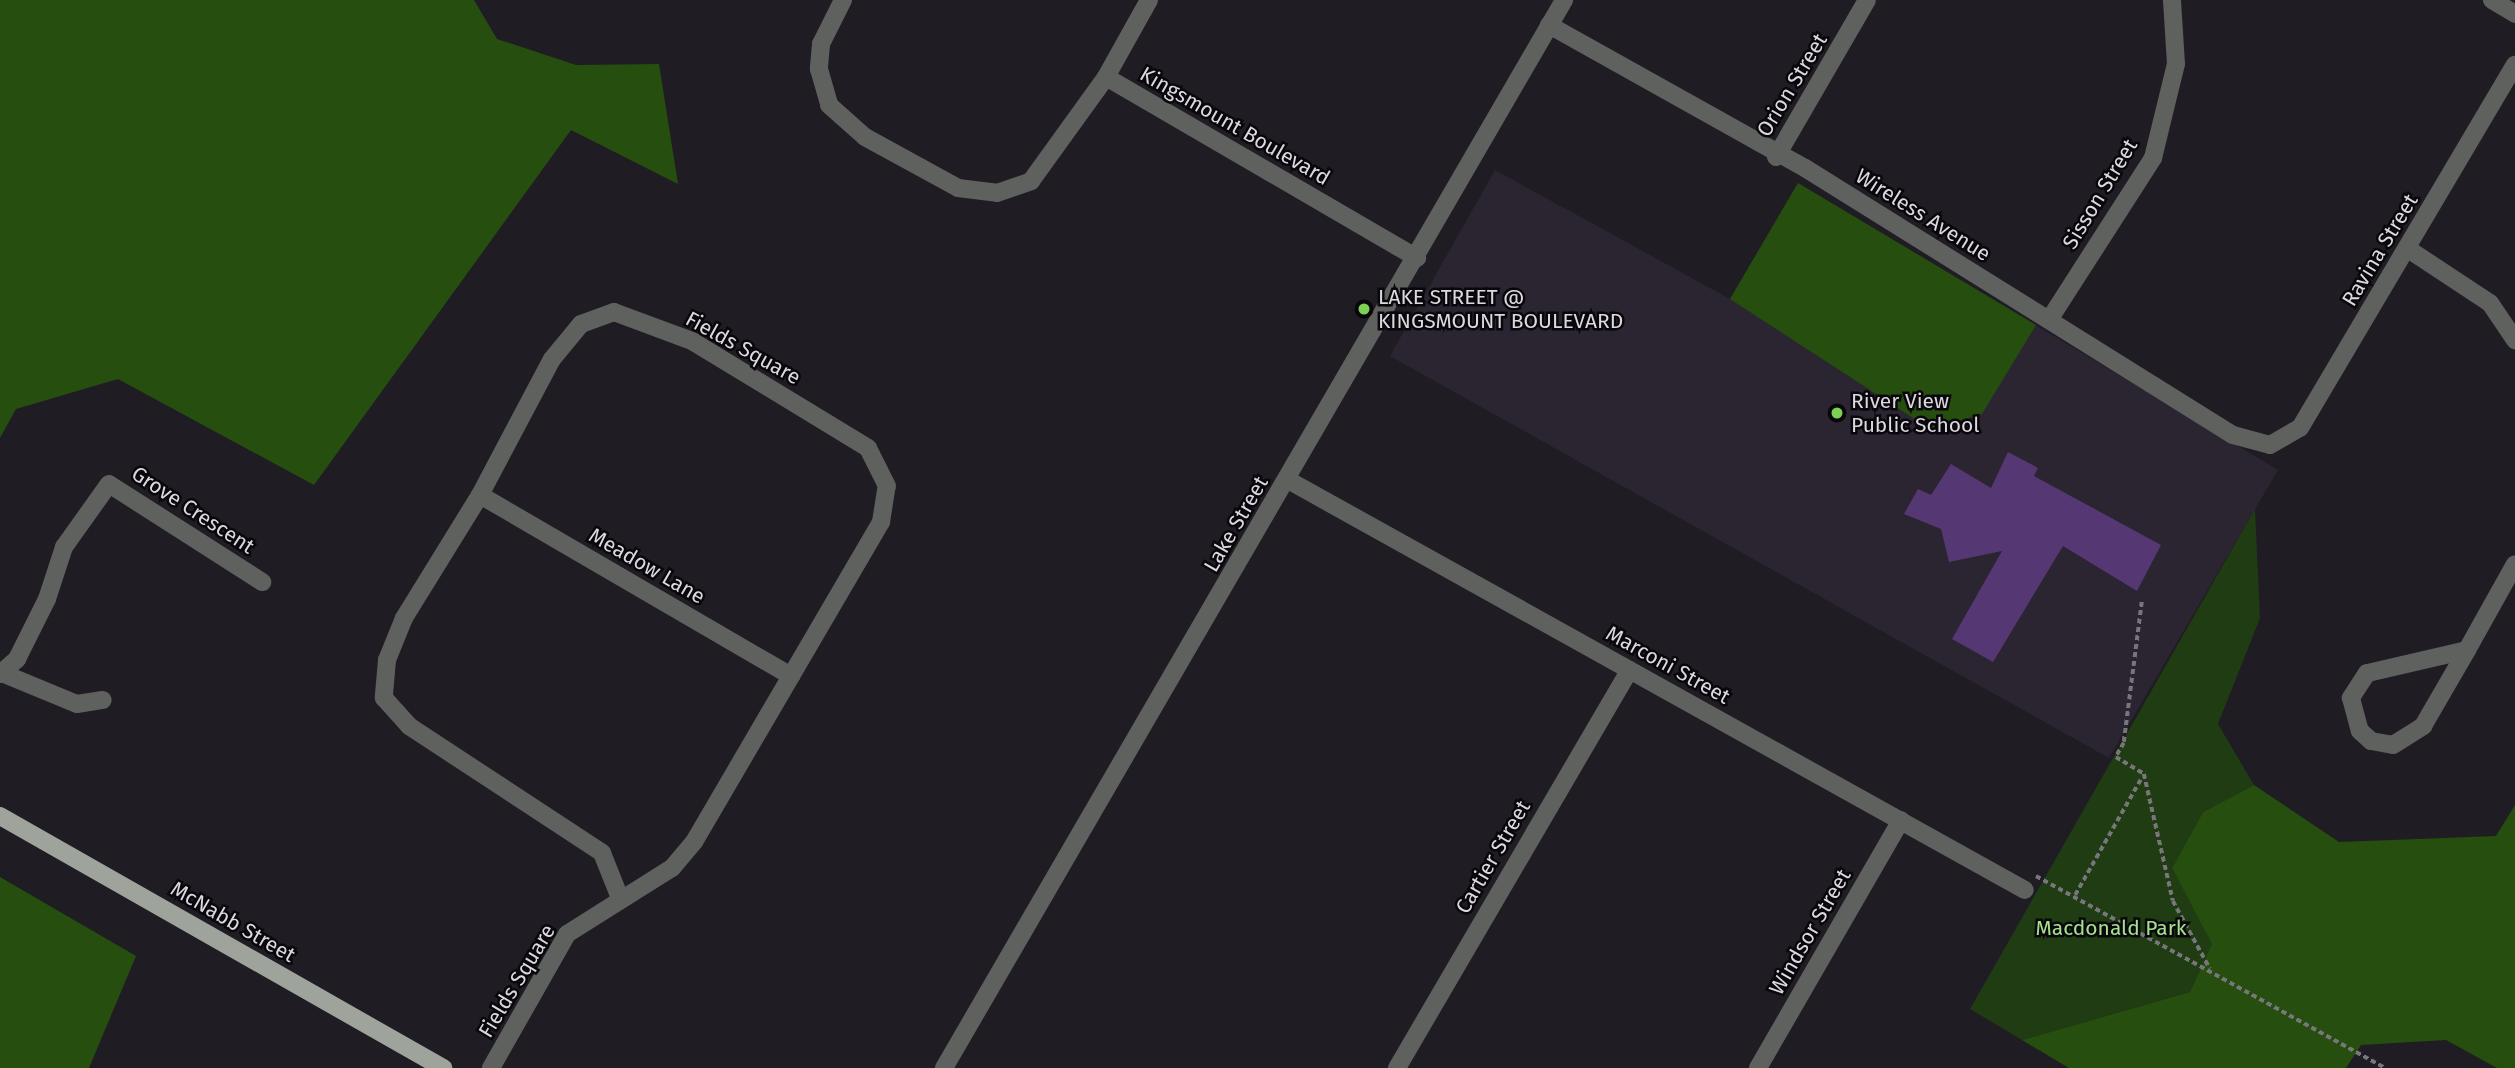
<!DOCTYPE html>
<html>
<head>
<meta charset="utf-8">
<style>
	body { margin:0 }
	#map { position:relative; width:2515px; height:1068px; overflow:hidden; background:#201c24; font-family:"Fira Sans",sans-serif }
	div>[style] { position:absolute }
	.built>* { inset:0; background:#2b2532 }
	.green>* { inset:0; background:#1f3c12 }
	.forest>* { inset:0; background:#254e0f }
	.building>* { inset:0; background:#553773 }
	.path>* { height:3.5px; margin-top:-1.75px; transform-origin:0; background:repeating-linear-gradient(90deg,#78757c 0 5px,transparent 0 8.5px) }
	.minor>* { height:18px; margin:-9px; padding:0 9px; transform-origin:9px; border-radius:9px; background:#5e615d }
	.major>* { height:18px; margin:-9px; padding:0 9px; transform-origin:9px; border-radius:9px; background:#9ea49c }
	.dots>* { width:19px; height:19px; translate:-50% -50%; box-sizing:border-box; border:4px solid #09070b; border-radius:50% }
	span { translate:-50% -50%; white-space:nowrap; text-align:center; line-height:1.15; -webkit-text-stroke:5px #09070b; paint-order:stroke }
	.street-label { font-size:21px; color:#dbd9df }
	.poi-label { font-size:21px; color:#dbd9df }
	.left { translate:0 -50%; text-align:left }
	.park-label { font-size:21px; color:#a3e18a }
</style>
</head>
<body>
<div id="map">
	<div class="built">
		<i style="clip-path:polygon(1495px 170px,1730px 299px,1798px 183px,2278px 470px,2109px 758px,1390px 356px)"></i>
	</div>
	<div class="green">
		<i style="clip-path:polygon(2255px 509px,2260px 618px,2218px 724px,2254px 785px,2203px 812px,2172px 868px,2213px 944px,2190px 992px,2022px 1040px,1970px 1009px)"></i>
	</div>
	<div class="forest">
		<i style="clip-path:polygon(0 0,474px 0,497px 39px,576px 65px,659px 64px,678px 184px,571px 130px,314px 485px,118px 379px,16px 409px,0 438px)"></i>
		<i style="clip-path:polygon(1798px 183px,2036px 325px,1982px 414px,1930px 429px,1730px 299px)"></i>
		<i style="clip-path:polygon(2254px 785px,2339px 842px,2496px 836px,2515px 805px,2515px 1068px,2497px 1068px,2446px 1040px,2361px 1045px,2346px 1068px,2069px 1068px,2022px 1040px,2190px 992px,2212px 944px,2172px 868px,2203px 812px)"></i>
		<i style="clip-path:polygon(0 877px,136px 956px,89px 1068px,0 1068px)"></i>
	</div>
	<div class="building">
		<i style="clip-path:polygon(2008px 452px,2038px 468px,2034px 476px,2161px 545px,2137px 591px,2063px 546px,1993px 662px,1952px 639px,2002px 551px,1949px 562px,1941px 529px,1904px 514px,1918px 489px,1931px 495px,1951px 464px,1991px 488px)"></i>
	</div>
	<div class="path">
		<i style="left:2142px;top:602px;width:142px;rotate:97.3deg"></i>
		<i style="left:2124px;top:743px;width:16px;rotate:120deg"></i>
		<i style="left:2116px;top:757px;width:33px;rotate:31deg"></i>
		<i style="left:2144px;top:774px;width:130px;rotate:77.1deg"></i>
		<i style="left:2173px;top:901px;width:77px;rotate:61.4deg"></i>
		<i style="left:2036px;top:876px;width:398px;rotate:28.8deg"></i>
		<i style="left:2075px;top:895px;width:133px;rotate:-60.4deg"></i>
	</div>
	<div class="minor">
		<i style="left:843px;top:0;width:49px;rotate:116.6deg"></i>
		<i style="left:821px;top:44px;width:25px;rotate:95deg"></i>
		<i style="left:819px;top:69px;width:37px;rotate:74deg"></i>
		<i style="left:829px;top:105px;width:48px;rotate:41.6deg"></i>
		<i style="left:865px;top:137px;width:106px;rotate:28.7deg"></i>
		<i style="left:958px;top:188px;width:39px;rotate:7deg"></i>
		<i style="left:997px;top:193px;width:36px;rotate:-19deg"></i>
		<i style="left:1031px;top:181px;width:128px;rotate:-54.2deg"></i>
		<i style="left:1149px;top:0;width:88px;rotate:119.2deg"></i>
		<i style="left:1106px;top:77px;width:360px;rotate:30.2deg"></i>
		<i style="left:2492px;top:0;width:27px;rotate:31deg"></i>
		<i style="left:1549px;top:25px;width:293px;rotate:29.2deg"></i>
		<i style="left:1805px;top:168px;width:504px;rotate:31.96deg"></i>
		<i style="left:2233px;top:435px;width:38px;rotate:15deg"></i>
		<i style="left:2270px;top:445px;width:34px;rotate:-30deg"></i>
		<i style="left:2300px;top:428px;width:422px;rotate:-59.4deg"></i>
		<i style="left:1776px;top:157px;width:181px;rotate:-59.9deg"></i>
		<i style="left:2408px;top:249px;width:98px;rotate:33.4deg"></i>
		<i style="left:2490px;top:303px;width:45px;rotate:56deg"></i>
		<i style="left:2049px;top:320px;width:193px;rotate:-57.3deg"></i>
		<i style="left:2153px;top:158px;width:97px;rotate:-76.3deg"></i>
		<i style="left:2176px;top:64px;width:64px;rotate:-93.6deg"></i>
		<i style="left:1288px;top:480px;width:843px;rotate:29.09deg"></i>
		<i style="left:480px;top:495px;width:360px;rotate:30.2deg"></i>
		<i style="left:2467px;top:650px;width:103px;rotate:167deg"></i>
		<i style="left:2367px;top:673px;width:30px;rotate:123deg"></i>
		<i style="left:2351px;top:698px;width:34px;rotate:75deg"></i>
		<i style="left:2360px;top:731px;width:15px;rotate:42deg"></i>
		<i style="left:2371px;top:741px;width:22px;rotate:10deg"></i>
		<i style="left:2393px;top:745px;width:36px;rotate:-32deg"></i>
		<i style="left:2423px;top:726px;width:88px;rotate:-59.9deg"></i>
		<i style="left:2467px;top:650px;width:98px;rotate:-60.8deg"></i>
		<i style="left:2px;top:673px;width:81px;rotate:22.5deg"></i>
		<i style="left:77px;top:704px;width:26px;rotate:-9deg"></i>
		<i style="left:0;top:674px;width:23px;rotate:-41deg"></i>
		<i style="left:17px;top:659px;width:67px;rotate:-63.4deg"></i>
		<i style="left:47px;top:599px;width:55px;rotate:-71.9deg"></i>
		<i style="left:64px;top:547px;width:77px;rotate:-54.5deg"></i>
		<i style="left:109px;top:484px;width:182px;rotate:32.6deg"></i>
		<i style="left:491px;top:1068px;width:154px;rotate:-60.4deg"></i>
		<i style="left:567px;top:934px;width:124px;rotate:-32.2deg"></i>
		<i style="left:672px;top:868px;width:34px;rotate:-50deg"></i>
		<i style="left:694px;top:842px;width:371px;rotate:-59.7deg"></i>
		<i style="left:881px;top:522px;width:36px;rotate:-81deg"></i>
		<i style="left:887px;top:486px;width:42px;rotate:-116.6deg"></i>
		<i style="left:868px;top:448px;width:206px;rotate:-148.7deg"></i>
		<i style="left:692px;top:341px;width:83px;rotate:-159.6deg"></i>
		<i style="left:614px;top:312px;width:35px;rotate:160deg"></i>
		<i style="left:581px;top:324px;width:45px;rotate:129.6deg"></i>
		<i style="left:552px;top:359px;width:154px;rotate:117.9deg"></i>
		<i style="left:480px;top:495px;width:145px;rotate:121.7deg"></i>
		<i style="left:404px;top:618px;width:45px;rotate:112deg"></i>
		<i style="left:387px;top:660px;width:38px;rotate:95deg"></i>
		<i style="left:384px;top:698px;width:38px;rotate:48deg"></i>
		<i style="left:409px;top:726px;width:231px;rotate:33.3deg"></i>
		<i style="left:602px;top:853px;width:48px;rotate:68.2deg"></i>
		<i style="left:944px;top:1068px;width:1235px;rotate:-59.86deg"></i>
		<i style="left:1397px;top:1068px;width:461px;rotate:-59.7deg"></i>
		<i style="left:1758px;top:1068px;width:286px;rotate:-60deg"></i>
	</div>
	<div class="major">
		<i style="left:0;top:816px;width:510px;rotate:29.63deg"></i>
	</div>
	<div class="dots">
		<i style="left:1364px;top:309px;background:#7cd155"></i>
		<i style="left:1837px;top:413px;background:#7cd155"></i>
	</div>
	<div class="street-label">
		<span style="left:1792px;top:85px;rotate:-59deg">Orion Street</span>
		<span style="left:1235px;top:126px;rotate:30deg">Kingsmount Boulevard</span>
		<span style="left:2100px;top:194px;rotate:-59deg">Sisson Street</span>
		<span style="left:1923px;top:215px;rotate:32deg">Wireless Avenue</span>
		<span style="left:2380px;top:250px;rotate:-59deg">Ravina Street</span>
		<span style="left:743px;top:348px;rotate:29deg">Fields Square</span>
		<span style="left:193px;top:510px;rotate:33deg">Grove Crescent</span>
		<span style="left:1236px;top:524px;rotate:-60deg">Lake Street</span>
		<span style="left:647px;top:566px;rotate:30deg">Meadow Lane</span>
		<span style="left:1668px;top:665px;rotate:29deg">Marconi Street</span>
		<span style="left:1493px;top:857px;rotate:-60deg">Cartier Street</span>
		<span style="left:233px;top:922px;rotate:30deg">McNabb Street</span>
		<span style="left:1810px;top:932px;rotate:-60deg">Windsor Street</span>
		<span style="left:517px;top:981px;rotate:-59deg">Fields Square</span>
	</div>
	<div class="poi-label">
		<span class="left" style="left:1378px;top:309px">LAKE STREET @<br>KINGSMOUNT BOULEVARD</span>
		<span class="left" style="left:1851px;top:413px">River View<br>Public School</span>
	</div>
	<div class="park-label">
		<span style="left:2111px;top:928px">Macdonald Park</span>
	</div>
</div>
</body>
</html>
